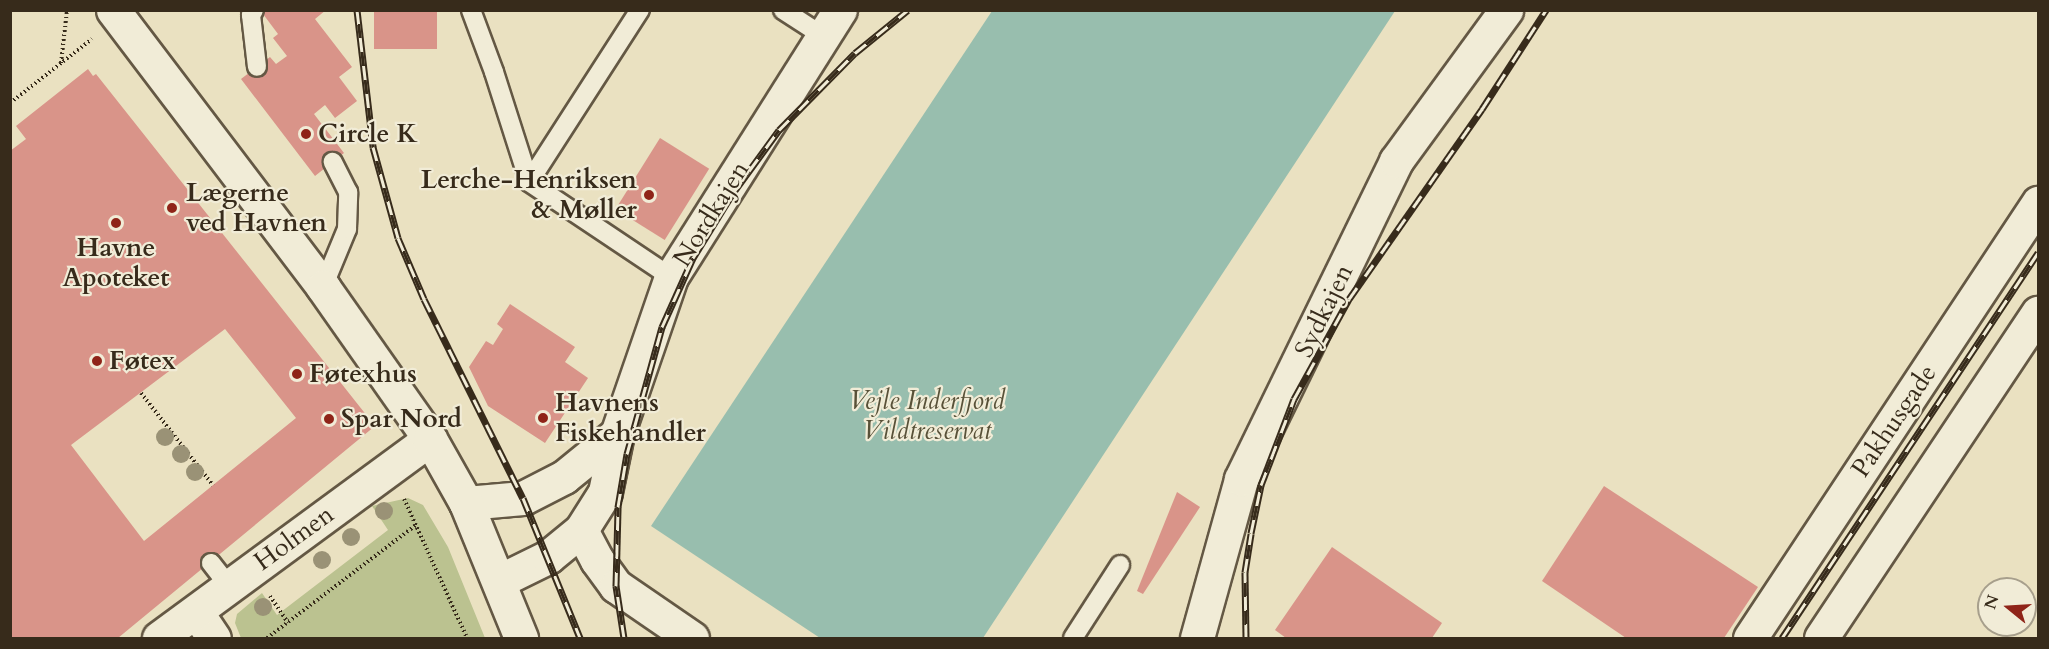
<!DOCTYPE html>
<html>
<head>
<meta charset="utf-8">
<style>
	body { margin:0 }
	#map { position:relative; width:2049px; height:649px; overflow:hidden; background:#eae1c1; font-family:Cardo,serif }
	div>[style] { position:absolute }
	.green>* { inset:0; background:#bbc290 }
	.water>* { inset:0; background:#98beae }
	.building>* { inset:0; background:#d99489; transform-origin:0 0 }
	.path>* { height:4px; margin-top:-2px; transform-origin:0; background:repeating-linear-gradient(90deg,#372b1b 0 1.5px,transparent 0 4.5px) }
	.roads { filter:drop-shadow(2px 0 #645844) drop-shadow(-2px 0 #645844) drop-shadow(0 2px #645844) drop-shadow(0 -2px #645844) }
	.lane>* { height:18px; margin:-9px; padding:0 9px; transform-origin:9px; border-radius:9px; background:#f1ecd7 }
	.street>* { height:33px; margin:-16.5px; padding:0 16.5px; transform-origin:16.5px; border-radius:16.5px; background:#f1ecd7 }
	.secondary>* { height:33px; margin:-16.5px; padding:0 16.5px; transform-origin:16.5px; border-radius:16.5px; background:#f1ecd7 }
	.rail>* { height:7px; margin-top:-3.5px; transform-origin:0; background:repeating-linear-gradient(90deg,#f1ecd7 0 14px,#372b1b 0 28px); box-sizing:border-box; border-block:2px solid #372b1b }
	.trees>* { width:18px; height:18px; margin:-9px; border-radius:50%; background:#9a9276 }
	.dots>* { width:16px; height:16px; translate:-50% -50%; box-sizing:border-box; border:3px solid #f1ecd7; border-radius:50% }
	span { translate:-50% -50%; white-space:nowrap; text-align:center; line-height:1.15; -webkit-text-stroke:4.5px #f1ecd7; paint-order:stroke }
	.poi-label { font-size:26px; color:#372b1b; font-weight:700 }
	.left { translate:0 -50%; text-align:left }
	.right { translate:-100% -50%; text-align:right }
	.street-label { font-size:26px; color:#372b1b }
	.park-label { font-size:26px; color:#585138; font-style:italic }
	.frame { position:absolute; inset:0; border:12px solid #372b1b; pointer-events:none }
	.north { position:absolute; left:1977px; top:577px; width:60px; height:60px; box-sizing:border-box; background:#f1ecd7; border:2px solid #a79f8c; border-radius:50%; rotate:288deg; font-size:16px; font-weight:700; line-height:24px; text-align:center; color:#372b1b }
	.north::after { content:''; display:block; margin:auto; width:21px; height:27px; background:#8f2418; clip-path:polygon(50% 0,100% 100%,50% 72%,0 100%) }
</style>
</head>
<body>
<div id="map">
	<div class="green">
		<i style="clip-path:polygon(408px 498px,423px 505px,448px 547px,485px 638px,241px 638px,235px 623px,237px 614px,262px 593px,277px 615px,388px 530px,372px 506px)"></i>
	</div>
	<div class="water">
		<i style="clip-path:polygon(992px 11px,1395px 11px,983px 638px,820px 638px,651px 526px)"></i>
	</div>
	<div class="building">
		<i style="clip-path:polygon(260px 10px,326px 10px,315px 19px,352px 67px,339px 77px,357px 101px,335px 118px,325px 105px,314px 114px,344px 153px,315px 176px,241px 79px,270px 57px,276px 64px,287px 56px,273px 38px,278px 34px)"></i>
		<i style="left:374px;top:10px;width:63px;height:39px"></i>
		<i style="clip-path:polygon(evenodd,88px 69px,93px 76px,96px 74px,375px 426px,118px 638px,10px 638px,10px 151px,26px 139px,16px 126px,88px 69px,225px 329px,296px 418px,144px 541px,71px 445px,225px 329px)"></i>
		<i style="left:660px;top:138px;width:58px;height:84px;rotate:32deg"></i>
		<i style="clip-path:polygon(510px 304px,575px 347px,565px 362px,588px 378px,545px 443px,488px 406px,469px 367px,486px 341px,493px 345px,503px 329px,497px 324px)"></i>
		<i style="clip-path:polygon(1604px 486px,1758px 587px,1724px 638px,1626px 638px,1542px 581px)"></i>
		<i style="clip-path:polygon(1177px 492px,1200px 507px,1143px 594px,1137px 591px)"></i>
		<i style="clip-path:polygon(1332px 547px,1442px 623px,1432px 638px,1286px 638px,1275px 630px)"></i>
	</div>
	<div class="path">
		<i style="left:61px;top:63px;width:53px;rotate:-83.5deg"></i>
		<i style="left:10px;top:103px;width:104px;rotate:-38deg"></i>
		<i style="left:141px;top:393px;width:117px;rotate:52deg"></i>
		<i style="left:404px;top:499px;width:153px;rotate:65.6deg"></i>
		<i style="left:270px;top:596px;width:32px;rotate:56deg"></i>
		<i style="left:267px;top:638px;width:188px;rotate:-37.2deg"></i>
	</div>
	<div class="roads">
		<div class="lane">
			<i style="left:254px;top:10px;width:6px;rotate:121deg"></i>
			<i style="left:251px;top:15px;width:52px;rotate:83.4deg"></i>
			<i style="left:471px;top:10px;width:66px;rotate:69.6deg"></i>
			<i style="left:494px;top:72px;width:115px;rotate:72.3deg"></i>
			<i style="left:529px;top:182px;width:171px;rotate:33.8deg"></i>
			<i style="left:783px;top:10px;width:48px;rotate:33deg"></i>
			<i style="left:529px;top:182px;width:205px;rotate:-57.2deg"></i>
			<i style="left:323px;top:287px;width:63px;rotate:-67.5deg"></i>
			<i style="left:347px;top:229px;width:37px;rotate:-88deg"></i>
			<i style="left:348px;top:192px;width:34px;rotate:-117deg"></i>
			<i style="left:211px;top:563px;width:29px;rotate:52deg"></i>
			<i style="left:1073px;top:638px;width:87px;rotate:-57.2deg"></i>
		</div>
		<div class="street">
			<i style="left:466px;top:503px;width:57px;rotate:-5deg"></i>
			<i style="left:523px;top:498px;width:46px;rotate:-27.1deg"></i>
			<i style="left:564px;top:477px;width:68px;rotate:-39.1deg"></i>
			<i style="left:581px;top:530px;width:34px;rotate:62deg"></i>
			<i style="left:597px;top:560px;width:32px;rotate:54deg"></i>
			<i style="left:616px;top:586px;width:92px;rotate:34.4deg"></i>
			<i style="left:499px;top:581px;width:55px;rotate:-26.1deg"></i>
			<i style="left:548px;top:557px;width:43px;rotate:-39.3deg"></i>
			<i style="left:581px;top:530px;width:45px;rotate:-57.7deg"></i>
			<i style="left:605px;top:492px;width:59px;rotate:-78.3deg"></i>
			<i style="left:617px;top:434px;width:166px;rotate:-71deg"></i>
			<i style="left:671px;top:277px;width:316px;rotate:-57.7deg"></i>
			<i style="left:197px;top:613px;width:30px;rotate:56deg"></i>
			<i style="left:159px;top:638px;width:336px;rotate:-36.3deg"></i>
			<i style="left:1197px;top:638px;width:165px;rotate:-74.5deg"></i>
			<i style="left:1241px;top:479px;width:354px;rotate:-64deg"></i>
			<i style="left:1396px;top:161px;width:187px;rotate:-53.9deg"></i>
		</div>
		<div class="secondary">
			<i style="left:113px;top:10px;width:348px;rotate:52.8deg"></i>
			<i style="left:323px;top:287px;width:186px;rotate:54.9deg"></i>
			<i style="left:430px;top:439px;width:73px;rotate:60.6deg"></i>
			<i style="left:466px;top:503px;width:146px;rotate:67.8deg"></i>
			<i style="left:1750px;top:638px;width:522px;rotate:-56.49deg"></i>
			<i style="left:1821px;top:638px;width:391px;rotate:-56.3deg"></i>
		</div>
	</div>
	<div class="rail">
		<i style="left:357px;top:10px;width:138px;rotate:83.3deg"></i>
		<i style="left:373px;top:147px;width:94px;rotate:74.6deg"></i>
		<i style="left:398px;top:238px;width:66px;rotate:66.9deg"></i>
		<i style="left:424px;top:299px;width:222px;rotate:63.6deg"></i>
		<i style="left:523px;top:498px;width:151px;rotate:67.8deg"></i>
		<i style="left:624px;top:638px;width:53px;rotate:-98.7deg"></i>
		<i style="left:616px;top:586px;width:79px;rotate:-88.5deg"></i>
		<i style="left:618px;top:507px;width:54px;rotate:-80.4deg"></i>
		<i style="left:627px;top:454px;width:132px;rotate:-74.6deg"></i>
		<i style="left:662px;top:327px;width:76px;rotate:-65.8deg"></i>
		<i style="left:693px;top:258px;width:76px;rotate:-58.4deg"></i>
		<i style="left:733px;top:193px;width:78px;rotate:-53.9deg"></i>
		<i style="left:779px;top:130px;width:108px;rotate:-45.4deg"></i>
		<i style="left:855px;top:53px;width:68px;rotate:-39.1deg"></i>
		<i style="left:1246px;top:638px;width:66px;rotate:-90.9deg"></i>
		<i style="left:1245px;top:572px;width:39px;rotate:-81deg"></i>
		<i style="left:1251px;top:533px;width:49px;rotate:-78.2deg"></i>
		<i style="left:1261px;top:485px;width:92px;rotate:-69deg"></i>
		<i style="left:1294px;top:399px;width:114px;rotate:-61.2deg"></i>
		<i style="left:1349px;top:299px;width:232px;rotate:-55deg"></i>
		<i style="left:1482px;top:109px;width:118px;rotate:-57.1deg"></i>
		<i style="left:1782px;top:638px;width:463px;rotate:-56.4deg"></i>
	</div>
	<div class="trees">
		<i style="left:165px;top:437px"></i>
		<i style="left:181px;top:454px"></i>
		<i style="left:195px;top:472px"></i>
		<i style="left:384px;top:511px"></i>
		<i style="left:351px;top:537px"></i>
		<i style="left:322px;top:560px"></i>
		<i style="left:263px;top:607px"></i>
	</div>
	<div class="dots">
		<i style="left:306px;top:134px;background:#8f2418"></i>
		<i style="left:649px;top:195px;background:#8f2418"></i>
		<i style="left:172px;top:208px;background:#8f2418"></i>
		<i style="left:116px;top:223px;background:#8f2418"></i>
		<i style="left:97px;top:361px;background:#8f2418"></i>
		<i style="left:297px;top:374px;background:#8f2418"></i>
		<i style="left:543px;top:418px;background:#8f2418"></i>
		<i style="left:329px;top:419px;background:#8f2418"></i>
	</div>
	<div class="poi-label">
		<span class="left" style="left:318px;top:134px">Circle K</span>
		<span class="right" style="left:637px;top:195px">Lerche-Henriksen<br>&amp; Møller</span>
		<span class="left" style="left:186px;top:208px">Lægerne<br>ved Havnen</span>
		<span style="left:116px;top:263px">Havne<br>Apoteket</span>
		<span class="left" style="left:109px;top:361px">Føtex</span>
		<span class="left" style="left:309px;top:374px">Føtexhus</span>
		<span class="left" style="left:555px;top:418px">Havnens<br>Fiskehandler</span>
		<span class="left" style="left:341px;top:419px">Spar Nord</span>
	</div>
	<div class="street-label">
		<span style="left:711px;top:214px;rotate:-58deg">Nordkajen</span>
		<span style="left:1324px;top:311px;rotate:-64deg">Sydkajen</span>
		<span style="left:1894px;top:421px;rotate:-56deg">Pakhusgade</span>
		<span style="left:294px;top:538px;rotate:-36deg">Holmen</span>
	</div>
	<div class="park-label">
		<span style="left:927px;top:416px">Vejle Inderfjord<br>Vildtreservat</span>
	</div>
	<div class="frame"></div>
	<div class="north">N</div>
</div>
</body>
</html>
